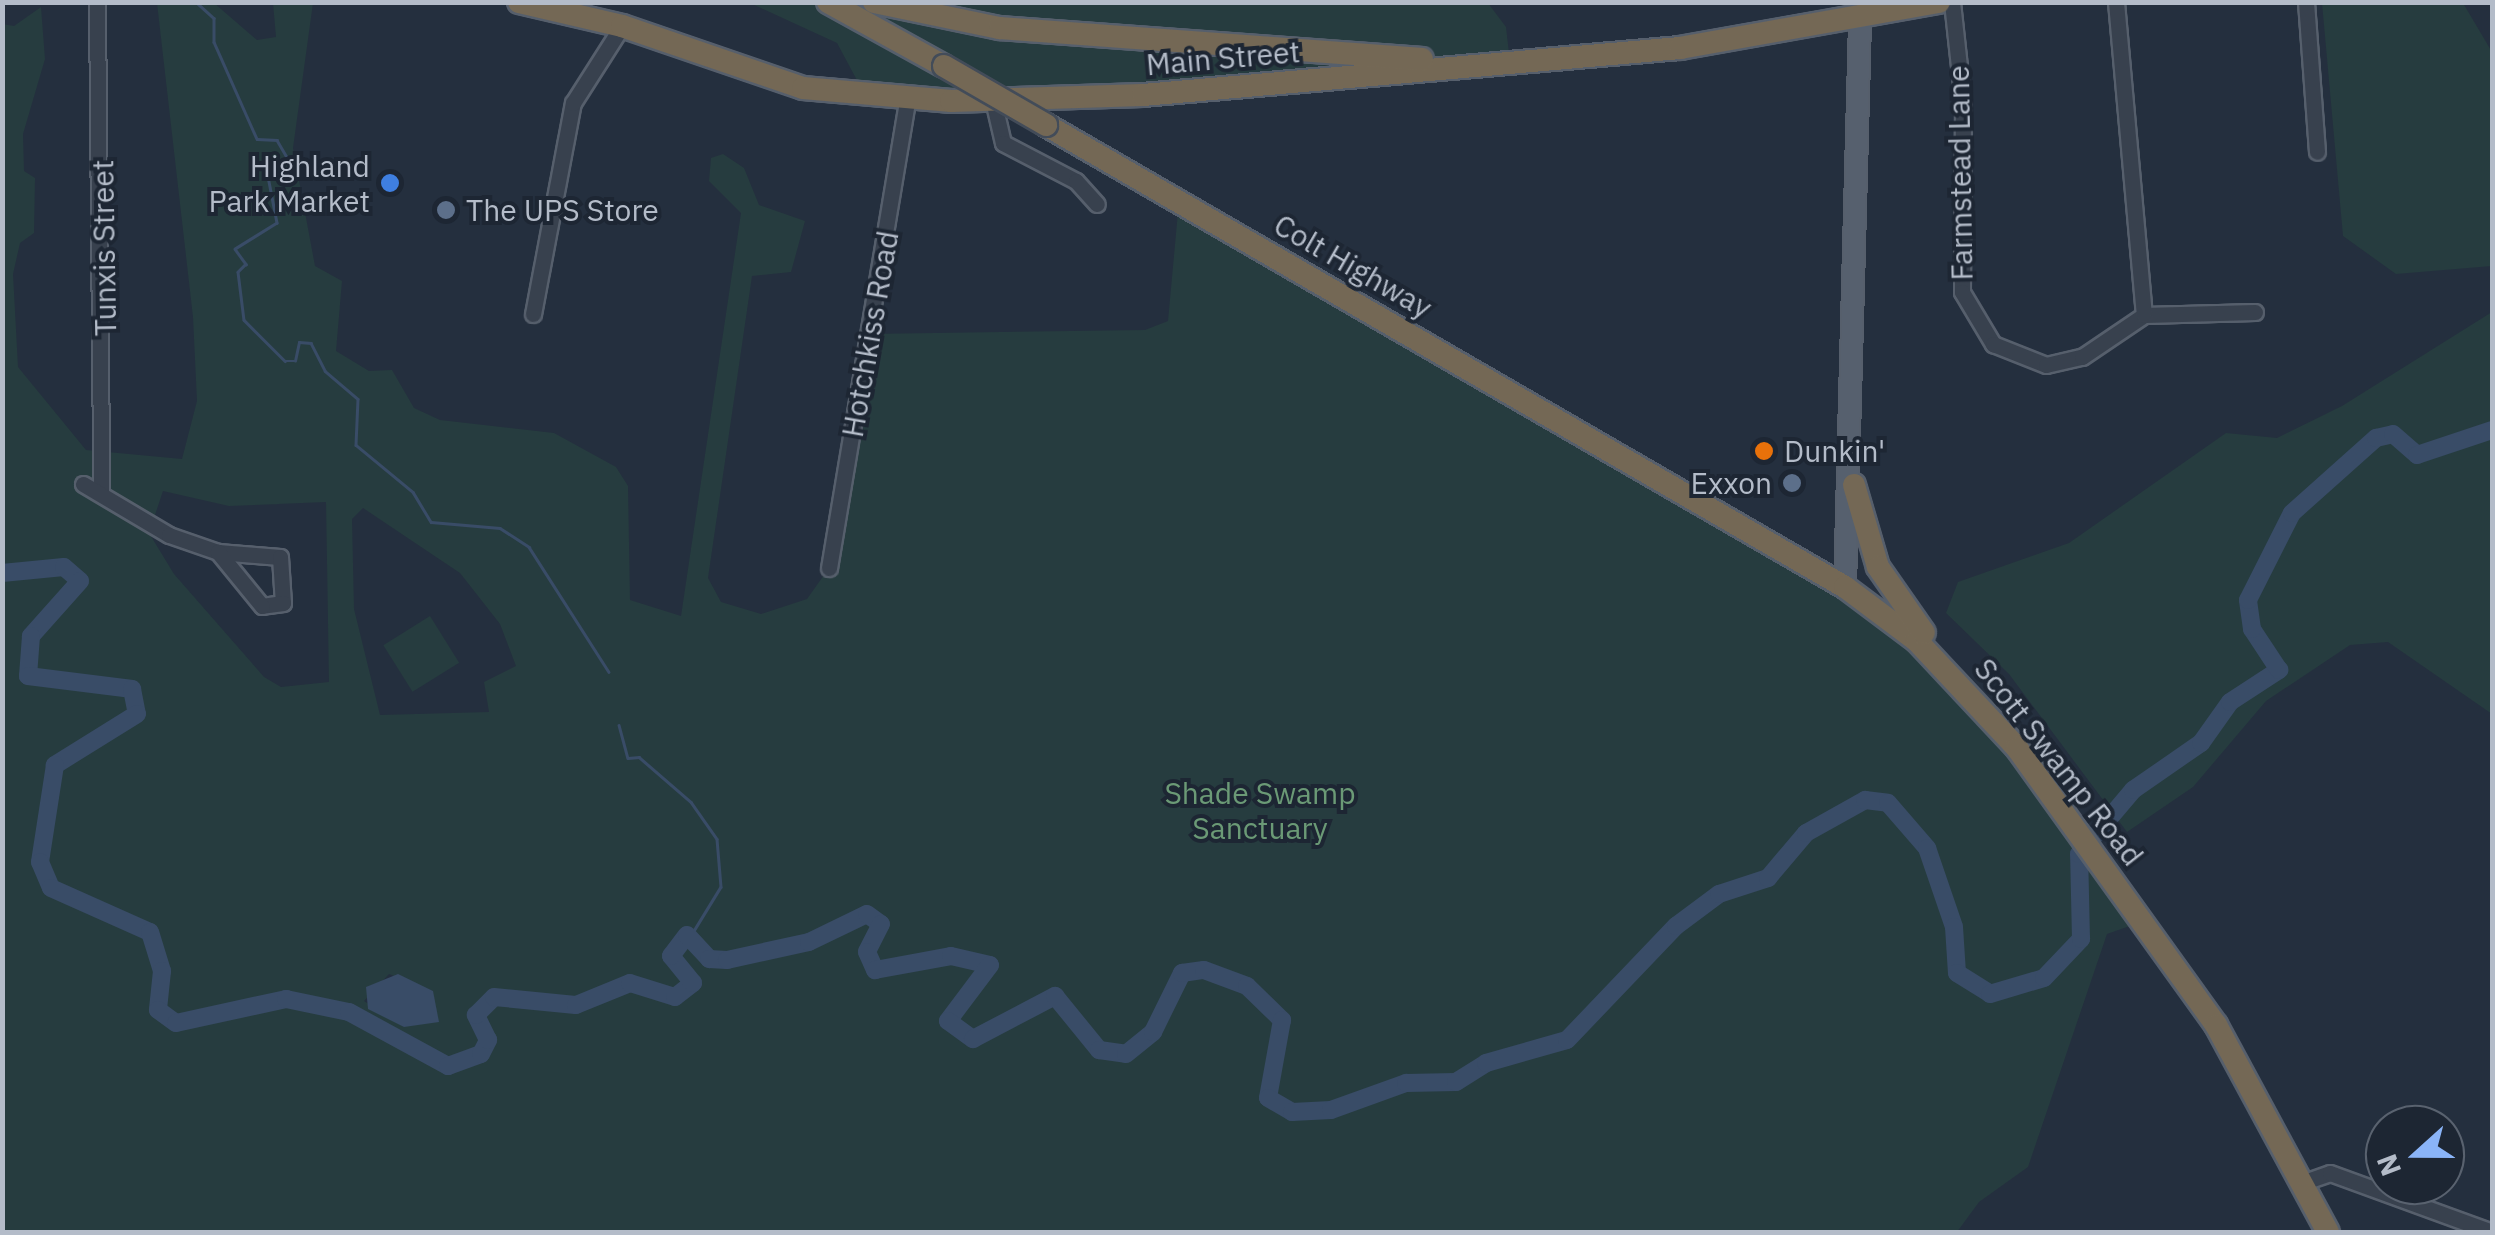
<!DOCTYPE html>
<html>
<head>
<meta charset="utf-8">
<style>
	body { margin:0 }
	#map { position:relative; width:2495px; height:1235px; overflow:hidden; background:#242f3e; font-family:"IBM Plex Sans",sans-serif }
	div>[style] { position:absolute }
	.green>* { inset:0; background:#263c3f; transform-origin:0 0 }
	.water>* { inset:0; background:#394c67 }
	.stream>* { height:2.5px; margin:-1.25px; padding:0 1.25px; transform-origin:1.25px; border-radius:1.25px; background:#394c67 }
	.river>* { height:18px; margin:-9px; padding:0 9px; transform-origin:9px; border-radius:9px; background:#394c67 }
	.roads { filter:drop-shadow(2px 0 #565f6c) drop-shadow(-2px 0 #565f6c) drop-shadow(0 2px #565f6c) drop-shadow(0 -2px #565f6c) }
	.minor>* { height:15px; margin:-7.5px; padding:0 7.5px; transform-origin:7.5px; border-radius:7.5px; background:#38414e }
	.major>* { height:20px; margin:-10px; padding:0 10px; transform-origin:10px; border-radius:10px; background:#56606e }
	.highway>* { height:22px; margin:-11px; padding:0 11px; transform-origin:11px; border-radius:11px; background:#746855 }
	.bridges { filter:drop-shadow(2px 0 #434c59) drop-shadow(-2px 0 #434c59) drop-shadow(0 2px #434c59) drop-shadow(0 -2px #434c59) }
	.highway-bridge>* { height:22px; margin:-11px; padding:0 11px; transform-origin:11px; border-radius:11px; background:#746855 }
	.dots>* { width:28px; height:28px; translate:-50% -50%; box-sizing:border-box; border:5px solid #1d2633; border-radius:50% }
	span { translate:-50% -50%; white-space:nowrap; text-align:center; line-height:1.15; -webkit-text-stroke:8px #1d2633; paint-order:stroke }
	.street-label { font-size:30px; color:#b4bcc9 }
	.poi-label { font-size:30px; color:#b4bcc9 }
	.right { translate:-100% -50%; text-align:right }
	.left { translate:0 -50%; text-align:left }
	.park-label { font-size:30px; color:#6b9a76 }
	.frame { position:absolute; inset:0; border:5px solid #b4bcc9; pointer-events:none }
	.north { position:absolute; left:2365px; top:1105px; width:100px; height:100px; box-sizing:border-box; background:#1d2633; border:2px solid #59626f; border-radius:50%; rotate:249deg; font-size:28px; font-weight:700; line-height:40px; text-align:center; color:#b4bcc9 }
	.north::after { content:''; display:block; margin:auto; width:35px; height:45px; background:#8ab4f8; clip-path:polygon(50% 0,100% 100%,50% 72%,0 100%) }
</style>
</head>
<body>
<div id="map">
	<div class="green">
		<i style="clip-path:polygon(evenodd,157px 3px,214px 3px,257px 40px,276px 37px,273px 3px,313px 3px,293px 148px,315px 266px,342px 281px,336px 351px,369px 371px,392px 370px,414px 408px,440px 420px,554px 433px,616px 467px,628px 486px,630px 600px,681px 616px,741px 213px,709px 181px,711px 158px,723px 154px,744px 168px,759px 205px,805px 221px,791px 272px,752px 276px,708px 578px,721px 602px,761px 614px,807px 599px,829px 568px,869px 334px,1145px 330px,1168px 321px,1179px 201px,1917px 641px,2144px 921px,2107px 934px,2028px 1167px,1979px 1202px,1957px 1232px,3px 1232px,2px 24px,14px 26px,41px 7px,45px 59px,23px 134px,24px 171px,35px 178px,34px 233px,20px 243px,13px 274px,18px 367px,86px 450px,182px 459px,197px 401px,193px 317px,157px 3px,163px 491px,229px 506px,326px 502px,329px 682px,281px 687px,264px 677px,174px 574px,149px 533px,163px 491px,157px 3px,363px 508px,460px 573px,500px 624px,516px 666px,484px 682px,489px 712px,380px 715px,354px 609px,352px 519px,363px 508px,157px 3px,389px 974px,433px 991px,404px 1027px,364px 1001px,389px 974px)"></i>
		<i style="clip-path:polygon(750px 3px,1488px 3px,1506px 27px,1510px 62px,866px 97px,837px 43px)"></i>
		<i style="clip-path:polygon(2322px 3px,2463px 3px,2492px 52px,2492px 266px,2396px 274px,2343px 236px)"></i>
		<i style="clip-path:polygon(2492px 312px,2492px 714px,2388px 642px,2350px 645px,2266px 701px,2193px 787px,2127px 832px,2009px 674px,1946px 613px,1958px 582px,2069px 543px,2226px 433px,2277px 438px,2342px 406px)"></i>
		<i style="left:430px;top:616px;width:55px;height:55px;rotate:58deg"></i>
	</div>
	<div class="water">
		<i style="clip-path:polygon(398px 974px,433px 991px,439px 1022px,404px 1027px,368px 1009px,366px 987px)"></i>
	</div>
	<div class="stream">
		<i style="left:196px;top:2px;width:24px;rotate:42deg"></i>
		<i style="left:214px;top:18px;width:24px;rotate:90deg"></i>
		<i style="left:214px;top:42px;width:106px;rotate:66.1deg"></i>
		<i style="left:257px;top:139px;width:20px;rotate:3deg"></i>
		<i style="left:277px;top:140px;width:24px;rotate:60deg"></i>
		<i style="left:289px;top:161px;width:24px;rotate:180deg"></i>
		<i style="left:265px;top:161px;width:63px;rotate:79deg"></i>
		<i style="left:277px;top:223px;width:49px;rotate:148.2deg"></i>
		<i style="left:235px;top:249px;width:19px;rotate:54deg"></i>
		<i style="left:246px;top:264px;width:11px;rotate:135deg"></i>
		<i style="left:238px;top:272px;width:48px;rotate:82.9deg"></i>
		<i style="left:244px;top:320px;width:58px;rotate:45deg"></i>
		<i style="left:285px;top:361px;width:10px"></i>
		<i style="left:295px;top:361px;width:19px;rotate:-78deg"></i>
		<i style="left:299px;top:342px;width:12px;rotate:5deg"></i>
		<i style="left:311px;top:343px;width:31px;rotate:63deg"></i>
		<i style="left:325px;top:371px;width:43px;rotate:40.3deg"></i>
		<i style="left:358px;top:399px;width:46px;rotate:92.5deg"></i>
		<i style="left:356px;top:445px;width:74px;rotate:39.5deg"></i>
		<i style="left:413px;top:492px;width:35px;rotate:59deg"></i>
		<i style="left:431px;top:522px;width:69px;rotate:5deg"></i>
		<i style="left:500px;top:528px;width:35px;rotate:33deg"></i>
		<i style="left:529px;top:547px;width:148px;rotate:57.4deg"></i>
		<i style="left:619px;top:725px;width:34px;rotate:75deg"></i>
		<i style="left:628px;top:758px;width:11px;rotate:-5deg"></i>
		<i style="left:639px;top:757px;width:69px;rotate:40.9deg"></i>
		<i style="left:691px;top:802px;width:45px;rotate:54.9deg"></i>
		<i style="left:717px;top:839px;width:48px;rotate:85.2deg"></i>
		<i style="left:721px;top:887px;width:57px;rotate:121.5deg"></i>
	</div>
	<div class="river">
		<i style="left:2px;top:573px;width:62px;rotate:-5.5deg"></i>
		<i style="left:64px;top:567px;width:21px;rotate:41deg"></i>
		<i style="left:80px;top:581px;width:74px;rotate:131.7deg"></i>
		<i style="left:31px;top:636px;width:40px;rotate:94.3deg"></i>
		<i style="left:28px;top:676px;width:105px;rotate:7.1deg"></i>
		<i style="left:132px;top:689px;width:25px;rotate:79deg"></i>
		<i style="left:137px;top:714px;width:97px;rotate:148.1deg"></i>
		<i style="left:55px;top:765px;width:98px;rotate:98.8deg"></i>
		<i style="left:40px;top:862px;width:28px;rotate:67deg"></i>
		<i style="left:51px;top:888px;width:108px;rotate:24deg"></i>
		<i style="left:150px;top:932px;width:41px;rotate:72.9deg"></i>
		<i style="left:162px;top:971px;width:39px;rotate:96deg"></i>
		<i style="left:158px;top:1010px;width:22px;rotate:36deg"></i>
		<i style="left:176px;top:1023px;width:113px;rotate:-12.3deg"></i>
		<i style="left:286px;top:999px;width:64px;rotate:11.7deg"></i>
		<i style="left:349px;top:1012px;width:113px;rotate:28.6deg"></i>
		<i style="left:448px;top:1066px;width:35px;rotate:-20deg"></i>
		<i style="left:481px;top:1054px;width:16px;rotate:-63deg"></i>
		<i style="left:488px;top:1040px;width:28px;rotate:-116deg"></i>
		<i style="left:476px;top:1015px;width:25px;rotate:-45deg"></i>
		<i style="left:494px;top:997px;width:82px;rotate:5.6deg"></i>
		<i style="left:576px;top:1005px;width:58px;rotate:-22.2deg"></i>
		<i style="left:630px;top:983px;width:47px;rotate:17.3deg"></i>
		<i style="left:675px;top:997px;width:23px;rotate:-38deg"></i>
		<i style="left:693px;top:983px;width:35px;rotate:-129deg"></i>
		<i style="left:671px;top:956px;width:26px;rotate:-53deg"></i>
		<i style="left:687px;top:935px;width:33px;rotate:47deg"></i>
		<i style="left:709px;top:959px;width:18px;rotate:3deg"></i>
		<i style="left:727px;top:960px;width:84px;rotate:-12.4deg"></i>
		<i style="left:809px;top:942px;width:64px;rotate:-25.8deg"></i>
		<i style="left:867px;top:914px;width:17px;rotate:36deg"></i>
		<i style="left:881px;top:924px;width:31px;rotate:117deg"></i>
		<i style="left:867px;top:952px;width:20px;rotate:66deg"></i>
		<i style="left:875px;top:970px;width:77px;rotate:-10.4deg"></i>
		<i style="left:951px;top:956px;width:40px;rotate:13deg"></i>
		<i style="left:990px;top:965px;width:70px;rotate:126.9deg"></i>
		<i style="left:948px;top:1021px;width:31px;rotate:36deg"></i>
		<i style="left:973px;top:1039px;width:93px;rotate:-27.7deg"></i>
		<i style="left:1055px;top:996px;width:70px;rotate:50.8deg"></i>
		<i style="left:1099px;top:1050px;width:27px;rotate:8deg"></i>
		<i style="left:1126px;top:1054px;width:35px;rotate:-39deg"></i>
		<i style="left:1153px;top:1032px;width:66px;rotate:-63.8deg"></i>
		<i style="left:1182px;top:973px;width:22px;rotate:-8deg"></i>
		<i style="left:1204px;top:970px;width:46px;rotate:20.4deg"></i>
		<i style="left:1247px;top:986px;width:49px;rotate:44.2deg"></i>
		<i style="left:1282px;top:1020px;width:79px;rotate:100.2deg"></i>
		<i style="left:1268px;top:1098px;width:28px;rotate:30deg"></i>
		<i style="left:1292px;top:1112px;width:39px;rotate:-3deg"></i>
		<i style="left:1331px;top:1110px;width:80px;rotate:-19.8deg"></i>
		<i style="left:1406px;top:1083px;width:50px;rotate:-1.1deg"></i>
		<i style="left:1456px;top:1082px;width:36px;rotate:-32deg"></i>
		<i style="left:1486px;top:1063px;width:84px;rotate:-15.9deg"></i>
		<i style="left:1567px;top:1040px;width:158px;rotate:-46.3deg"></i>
		<i style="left:1676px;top:926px;width:54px;rotate:-36.7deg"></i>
		<i style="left:1719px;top:894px;width:52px;rotate:-18.1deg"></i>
		<i style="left:1768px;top:878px;width:59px;rotate:-49.8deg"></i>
		<i style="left:1806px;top:833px;width:68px;rotate:-29.2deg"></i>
		<i style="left:1865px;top:800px;width:23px;rotate:7deg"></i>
		<i style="left:1888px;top:803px;width:60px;rotate:49.1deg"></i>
		<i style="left:1927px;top:848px;width:83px;rotate:71.1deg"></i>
		<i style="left:1954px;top:927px;width:46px;rotate:86.3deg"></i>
		<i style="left:1957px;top:973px;width:39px;rotate:32deg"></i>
		<i style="left:1990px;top:994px;width:56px;rotate:-16.5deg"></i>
		<i style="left:2044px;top:978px;width:54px;rotate:-46.5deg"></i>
		<i style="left:2081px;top:939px;width:85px;rotate:-91.3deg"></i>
		<i style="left:2079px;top:854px;width:84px;rotate:-49.8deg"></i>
		<i style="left:2133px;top:790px;width:83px;rotate:-34.7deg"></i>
		<i style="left:2201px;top:743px;width:50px;rotate:-54.7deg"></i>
		<i style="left:2230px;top:702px;width:59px;rotate:-33.1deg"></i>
		<i style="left:2279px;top:670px;width:49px;rotate:-123.4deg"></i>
		<i style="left:2252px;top:629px;width:29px;rotate:-98deg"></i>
		<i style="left:2248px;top:600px;width:97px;rotate:-63.2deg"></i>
		<i style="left:2292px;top:513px;width:113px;rotate:-41.8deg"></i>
		<i style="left:2376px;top:438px;width:17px;rotate:-13deg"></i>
		<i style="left:2393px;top:434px;width:32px;rotate:41deg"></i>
		<i style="left:2417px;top:455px;width:79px;rotate:-18.4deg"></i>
	</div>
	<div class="roads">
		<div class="minor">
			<i style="left:97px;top:2px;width:491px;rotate:89.5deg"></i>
			<i style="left:1952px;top:2px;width:102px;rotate:83.8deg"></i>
			<i style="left:1963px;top:103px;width:189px;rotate:90.3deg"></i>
			<i style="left:1962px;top:292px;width:61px;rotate:59.2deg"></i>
			<i style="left:1993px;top:344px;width:57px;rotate:21.6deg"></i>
			<i style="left:2046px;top:365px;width:37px;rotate:-13deg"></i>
			<i style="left:2082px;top:357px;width:75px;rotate:-34.1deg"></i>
			<i style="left:2144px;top:315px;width:111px;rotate:-1.5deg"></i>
			<i style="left:2116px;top:2px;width:314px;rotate:84.9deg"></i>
			<i style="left:2306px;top:2px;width:150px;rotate:85.8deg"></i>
			<i style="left:993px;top:100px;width:44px;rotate:76.9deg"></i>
			<i style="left:1003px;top:143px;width:82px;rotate:27.5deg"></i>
			<i style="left:1076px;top:181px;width:31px;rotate:48deg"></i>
			<i style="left:533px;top:314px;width:215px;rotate:-79.3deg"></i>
			<i style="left:573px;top:103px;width:91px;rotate:-57.5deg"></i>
			<i style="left:83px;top:484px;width:100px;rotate:30.7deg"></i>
			<i style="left:169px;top:535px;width:52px;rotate:19.1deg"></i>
			<i style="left:218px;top:552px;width:62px;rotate:4.6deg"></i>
			<i style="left:280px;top:557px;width:46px;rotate:86.3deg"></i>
			<i style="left:283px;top:603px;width:21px;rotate:172deg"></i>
			<i style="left:262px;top:606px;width:70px;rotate:-129.2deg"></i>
			<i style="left:829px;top:568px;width:474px;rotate:-80.5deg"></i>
			<i style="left:2307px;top:1181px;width:24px;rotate:-19deg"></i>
			<i style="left:2330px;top:1173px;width:172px;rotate:20deg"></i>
		</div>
		<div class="major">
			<i style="left:1845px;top:587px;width:566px;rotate:-88.48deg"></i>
		</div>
		<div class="highway">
			<i style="left:519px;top:2px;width:106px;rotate:13.1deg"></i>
			<i style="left:622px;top:26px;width:191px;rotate:18.9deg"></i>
			<i style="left:803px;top:88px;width:149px;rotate:5deg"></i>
			<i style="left:951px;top:101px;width:192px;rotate:-1.8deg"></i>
			<i style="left:1143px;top:95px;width:539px;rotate:-5deg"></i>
			<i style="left:1680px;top:48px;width:263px;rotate:-10.1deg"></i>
			<i style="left:828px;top:2px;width:132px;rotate:28.9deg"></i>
			<i style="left:874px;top:2px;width:129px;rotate:11.7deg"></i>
			<i style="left:1000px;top:28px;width:423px;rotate:4.2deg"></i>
			<i style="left:1046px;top:125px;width:923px;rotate:30.04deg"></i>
			<i style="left:1845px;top:587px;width:90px;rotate:36.9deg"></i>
			<i style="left:1917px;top:641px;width:146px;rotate:46.9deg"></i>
			<i style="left:2017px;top:748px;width:341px;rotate:54.3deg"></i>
			<i style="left:2216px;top:1025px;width:235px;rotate:61.6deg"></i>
			<i style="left:1854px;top:485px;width:85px;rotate:73.7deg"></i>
			<i style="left:1878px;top:567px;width:80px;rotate:55.1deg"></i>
		</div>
	</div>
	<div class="bridges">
		<div class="highway-bridge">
			<i style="left:944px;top:66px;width:118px;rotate:30deg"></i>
		</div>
	</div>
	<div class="dots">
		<i style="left:390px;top:183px;background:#3f7fe0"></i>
		<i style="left:446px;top:210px;background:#5c6f8a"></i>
		<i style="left:1764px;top:451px;background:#e8710a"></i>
		<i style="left:1792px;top:483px;background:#5c6f8a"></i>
	</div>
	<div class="street-label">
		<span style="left:1223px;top:58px;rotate:-5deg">Main Street</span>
		<span style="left:1960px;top:173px;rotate:-91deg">Farmstead Lane</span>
		<span style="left:104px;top:248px;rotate:-91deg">Tunxis Street</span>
		<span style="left:1353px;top:266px;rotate:30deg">Colt Highway</span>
		<span style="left:870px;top:334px;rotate:-80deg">Hotchkiss Road</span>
		<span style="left:2059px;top:762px;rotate:52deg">Scott Swamp Road</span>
	</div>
	<div class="poi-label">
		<span class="right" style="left:370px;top:183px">Highland<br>Park Market</span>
		<span class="left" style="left:466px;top:210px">The UPS Store</span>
		<span class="left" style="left:1784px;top:451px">Dunkin'</span>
		<span class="right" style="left:1772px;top:483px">Exxon</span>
	</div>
	<div class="park-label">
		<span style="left:1260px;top:810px">Shade Swamp<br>Sanctuary</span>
	</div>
	<div class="frame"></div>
	<div class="north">N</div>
</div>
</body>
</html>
